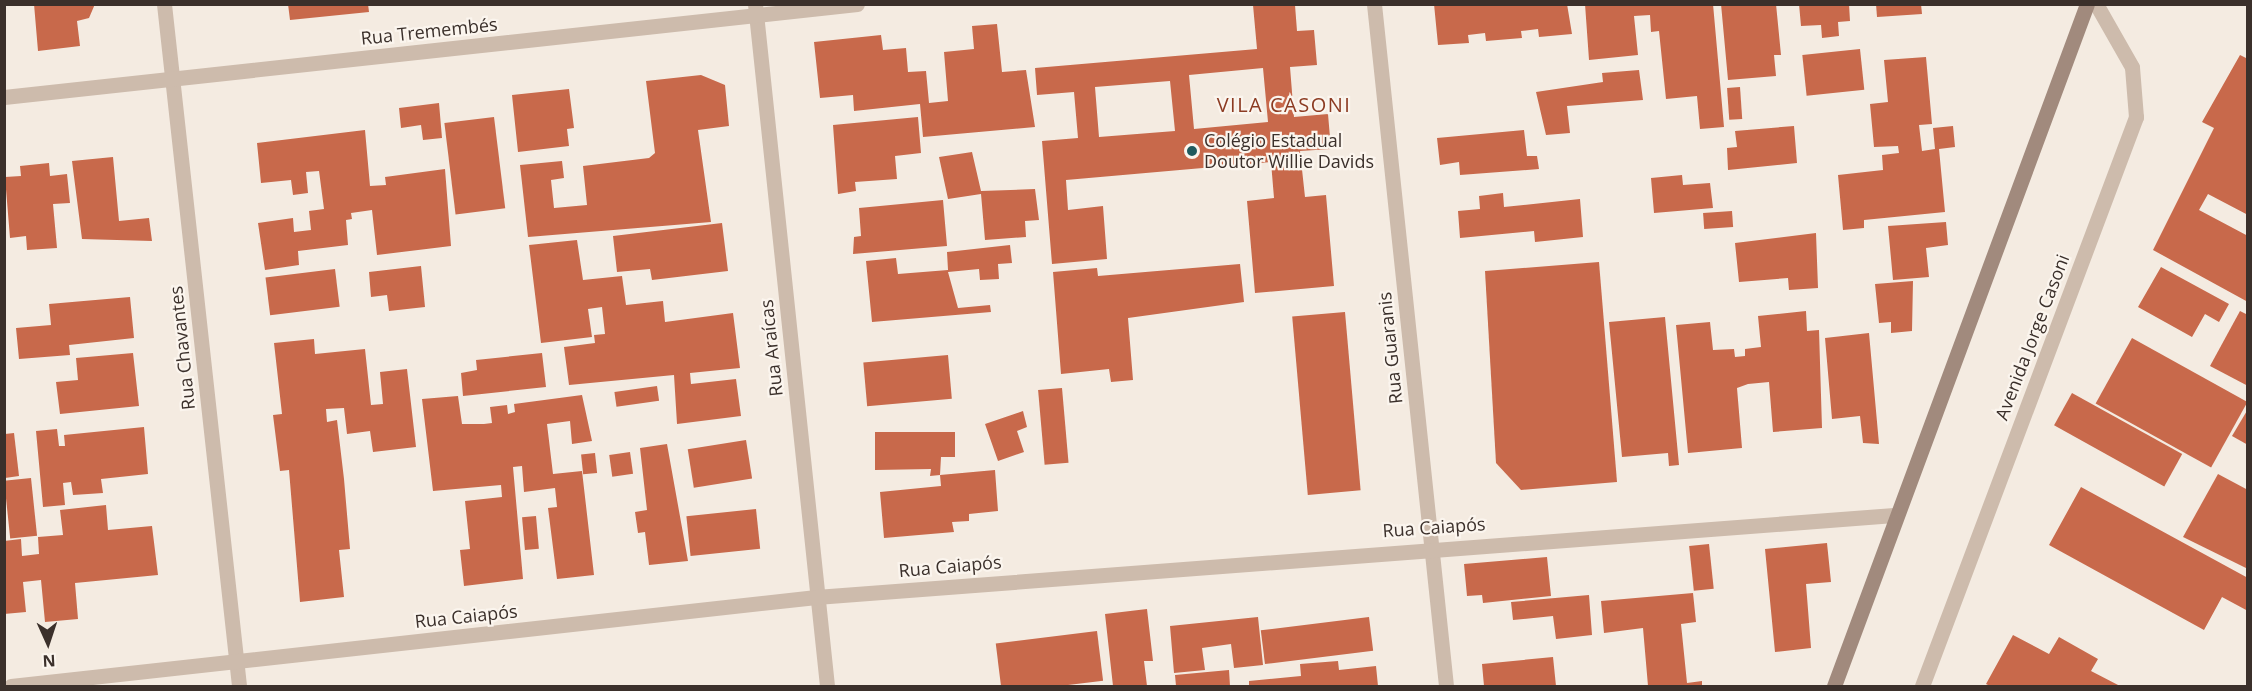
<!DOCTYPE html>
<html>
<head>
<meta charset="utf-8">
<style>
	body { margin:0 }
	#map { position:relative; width:2252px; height:691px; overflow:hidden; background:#f4ebe1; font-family:"Open Sans",sans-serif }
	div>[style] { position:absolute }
	.building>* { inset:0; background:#c8694b; transform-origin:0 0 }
	.street>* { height:15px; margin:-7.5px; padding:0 7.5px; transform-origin:7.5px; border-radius:7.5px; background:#cdbbac }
	.secondary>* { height:15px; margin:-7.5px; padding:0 7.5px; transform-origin:7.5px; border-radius:7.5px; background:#a18a7d }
	.dots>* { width:16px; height:16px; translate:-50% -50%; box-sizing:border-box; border:3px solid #fbf5ee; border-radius:50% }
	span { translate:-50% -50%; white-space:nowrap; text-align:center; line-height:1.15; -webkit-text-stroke:4.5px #fbf5ee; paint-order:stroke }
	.street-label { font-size:18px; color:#3b302b }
	.poi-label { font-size:18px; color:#3b302b }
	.left { translate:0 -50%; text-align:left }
	.neighbourhood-label { font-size:20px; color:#8c3b22; letter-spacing:1.5px }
	.frame { position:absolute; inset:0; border:6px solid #3b302b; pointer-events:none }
	.north { position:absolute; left:18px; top:613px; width:60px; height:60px; -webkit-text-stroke:4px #fbf5ee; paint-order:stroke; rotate:177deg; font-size:16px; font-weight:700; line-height:24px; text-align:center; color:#3b302b }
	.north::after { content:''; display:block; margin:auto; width:21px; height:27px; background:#3b302b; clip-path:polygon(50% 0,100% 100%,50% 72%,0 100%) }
</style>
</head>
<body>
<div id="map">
	<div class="building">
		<i style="clip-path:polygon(34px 4px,95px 4px,89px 18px,77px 21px,80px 46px,38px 51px)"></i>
		<i style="clip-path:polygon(288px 4px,368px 4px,369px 12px,290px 20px)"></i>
		<i style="clip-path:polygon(1434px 4px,1567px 4px,1572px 34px,1539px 37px,1538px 29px,1521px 31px,1522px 38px,1486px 41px,1485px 33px,1468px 35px,1469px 43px,1438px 45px)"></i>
		<i style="clip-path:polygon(1585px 4px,1713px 4px,1724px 127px,1700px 129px,1697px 96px,1666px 99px,1659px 31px,1651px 32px,1650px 15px,1634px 16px,1638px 55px,1589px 60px)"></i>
		<i style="clip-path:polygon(1721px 4px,1776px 4px,1781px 55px,1774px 55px,1776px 76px,1728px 80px)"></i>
		<i style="clip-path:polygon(1799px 4px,1849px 4px,1850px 21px,1838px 22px,1839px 36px,1822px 38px,1821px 25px,1801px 26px)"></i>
		<i style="clip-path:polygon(1876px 4px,1921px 4px,1922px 14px,1877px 17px)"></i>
		<i style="clip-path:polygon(evenodd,1253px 5px,1295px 5px,1297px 31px,1314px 30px,1317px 65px,1290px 67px,1294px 117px,1328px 114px,1331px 149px,1300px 151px,1305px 197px,1326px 195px,1334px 286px,1255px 293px,1247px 201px,1274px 198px,1271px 162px,1066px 180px,1068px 210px,1103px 206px,1107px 259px,1052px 264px,1042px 141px,1078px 138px,1074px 92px,1037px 95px,1035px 68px,1257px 49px,1253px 5px,1263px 68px,1268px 122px,1194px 129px,1189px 75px,1263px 68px,1253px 5px,1170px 81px,1175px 131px,1099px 137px,1095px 87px,1170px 81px)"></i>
		<i style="clip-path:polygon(997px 24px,1002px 72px,1026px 70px,1035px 127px,923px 137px,920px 104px,854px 111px,853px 95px,820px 98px,814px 42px,881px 35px,883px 50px,906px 48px,908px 72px,926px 71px,929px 103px,948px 101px,944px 52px,974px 49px,972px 26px)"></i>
		<i style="left:1860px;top:49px;width:41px;height:58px;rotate:84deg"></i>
		<i style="clip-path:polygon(2240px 55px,2248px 59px,2248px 215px,2208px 194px,2199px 210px,2248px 236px,2248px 302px,2153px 250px,2214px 128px,2202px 122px)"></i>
		<i style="clip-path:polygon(1926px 57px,1932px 124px,1919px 125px,1922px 151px,1935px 149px,1933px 128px,1953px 126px,1955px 147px,1939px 149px,1945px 212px,1864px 220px,1864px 228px,1843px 230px,1838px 175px,1883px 170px,1882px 155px,1899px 153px,1898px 146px,1874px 147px,1870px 104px,1888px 102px,1884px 60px)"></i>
		<i style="clip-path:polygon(1639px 70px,1643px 100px,1567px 106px,1570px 133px,1546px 135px,1536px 92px,1603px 82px,1602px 73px)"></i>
		<i style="clip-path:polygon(701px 75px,725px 85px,729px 126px,698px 130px,711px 222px,528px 237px,520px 165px,562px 161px,564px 178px,551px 180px,554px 208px,587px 205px,583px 166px,649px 158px,655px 153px,646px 81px)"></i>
		<i style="left:1740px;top:87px;width:32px;height:13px;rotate:86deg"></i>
		<i style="clip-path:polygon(569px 89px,574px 128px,567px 129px,569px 146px,518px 152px,512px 95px)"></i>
		<i style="clip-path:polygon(439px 103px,442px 138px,423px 140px,421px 125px,401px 128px,399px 108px)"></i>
		<i style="left:494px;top:117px;width:92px;height:50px;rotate:83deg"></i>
		<i style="clip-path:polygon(918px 117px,921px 153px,895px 156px,897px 179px,855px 182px,856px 191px,838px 194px,833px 125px)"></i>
		<i style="clip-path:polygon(1794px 126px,1797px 163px,1728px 170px,1727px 148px,1737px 147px,1735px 131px)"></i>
		<i style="clip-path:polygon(365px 130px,370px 186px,386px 185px,385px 177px,445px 169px,451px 246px,377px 255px,372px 210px,351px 213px,352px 219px,346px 220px,348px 245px,298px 251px,299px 265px,265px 270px,258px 223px,293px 218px,294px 232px,311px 230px,309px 211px,324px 209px,319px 171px,306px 172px,308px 193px,293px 195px,291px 180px,261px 183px,257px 143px)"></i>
		<i style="clip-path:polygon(1524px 130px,1527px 156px,1537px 156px,1539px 169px,1460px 175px,1459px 162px,1440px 165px,1437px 138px)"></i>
		<i style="clip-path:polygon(972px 152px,981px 191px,1035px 189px,1039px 220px,1025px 221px,1026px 237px,985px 240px,981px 194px,948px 199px,939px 157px)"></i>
		<i style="clip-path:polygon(113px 157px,119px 221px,149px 218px,152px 241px,82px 239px,72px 161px)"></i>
		<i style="clip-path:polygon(49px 163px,50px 176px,67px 174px,70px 203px,53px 204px,57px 248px,27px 250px,26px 236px,10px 238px,5px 177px,21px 176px,20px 166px)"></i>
		<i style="clip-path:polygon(1682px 175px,1683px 185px,1710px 183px,1713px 208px,1654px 213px,1651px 178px)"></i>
		<i style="clip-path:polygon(1503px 193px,1504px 207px,1580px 199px,1583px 237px,1535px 242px,1534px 231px,1460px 238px,1458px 211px,1480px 209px,1479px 196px)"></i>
		<i style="clip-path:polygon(943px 200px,947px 246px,853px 254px,854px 237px,861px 236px,859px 208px)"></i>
		<i style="left:1732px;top:211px;width:16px;height:29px;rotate:86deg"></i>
		<i style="clip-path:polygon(1946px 222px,1948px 245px,1926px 248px,1929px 277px,1893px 280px,1888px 226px)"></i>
		<i style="clip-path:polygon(722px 223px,728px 271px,652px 280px,650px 269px,617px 272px,613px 236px)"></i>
		<i style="clip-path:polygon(1816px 233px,1818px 288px,1789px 290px,1788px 278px,1739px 282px,1735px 243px)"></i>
		<i style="clip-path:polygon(577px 240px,583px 280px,622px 276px,626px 305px,663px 301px,665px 322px,733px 313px,740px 368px,690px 373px,691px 384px,736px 379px,741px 416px,677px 424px,674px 375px,569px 385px,564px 347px,595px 343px,594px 335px,605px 334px,602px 307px,588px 309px,592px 337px,541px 343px,529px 245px)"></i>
		<i style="clip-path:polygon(1010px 245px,1012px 263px,998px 264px,999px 279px,980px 280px,979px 269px,948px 272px,958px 308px,990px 305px,991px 312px,872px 322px,866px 261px,896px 258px,898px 274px,948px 270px,947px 252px)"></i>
		<i style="clip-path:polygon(1599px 262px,1617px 482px,1521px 490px,1496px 463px,1485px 271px)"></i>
		<i style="clip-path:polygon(1240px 264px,1244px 302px,1128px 318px,1133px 380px,1111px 382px,1109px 369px,1061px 374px,1053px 272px,1097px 268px,1098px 276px)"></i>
		<i style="clip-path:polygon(421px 266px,425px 307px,389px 311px,387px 295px,371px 297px,369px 272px)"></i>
		<i style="clip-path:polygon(2161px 267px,2229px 304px,2219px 322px,2205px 314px,2192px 337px,2138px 307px)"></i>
		<i style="left:335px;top:269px;width:38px;height:70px;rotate:83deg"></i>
		<i style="clip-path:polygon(1913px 281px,1912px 331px,1891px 333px,1891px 322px,1879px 323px,1875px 284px)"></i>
		<i style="clip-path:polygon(130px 297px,134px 338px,69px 345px,70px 355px,19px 359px,16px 328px,51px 325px,49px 304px)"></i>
		<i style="clip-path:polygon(1806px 311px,1807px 331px,1819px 330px,1822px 428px,1773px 432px,1769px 382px,1748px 384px,1737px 388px,1742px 448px,1688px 453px,1676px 325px,1710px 322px,1713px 350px,1734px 349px,1735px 357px,1745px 356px,1745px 349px,1761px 347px,1758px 316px)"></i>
		<i style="clip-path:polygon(2240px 311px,2248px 315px,2248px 386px,2210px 366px)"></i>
		<i style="left:1345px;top:312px;width:179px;height:53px;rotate:85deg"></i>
		<i style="clip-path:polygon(1665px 317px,1679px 465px,1669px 466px,1668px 453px,1622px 457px,1609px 322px)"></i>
		<i style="clip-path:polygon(1869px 333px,1879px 444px,1863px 443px,1860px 416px,1832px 419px,1825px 338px)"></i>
		<i style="left:2132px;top:338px;width:132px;height:75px;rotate:29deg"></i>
		<i style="clip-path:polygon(314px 339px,315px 354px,365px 349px,371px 405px,383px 404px,380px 372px,407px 369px,416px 447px,373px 452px,370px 431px,347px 434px,344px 408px,326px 409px,327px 422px,337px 420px,344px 479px,350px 549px,339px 550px,344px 597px,300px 602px,289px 470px,280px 471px,273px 415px,282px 414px,274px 343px)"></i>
		<i style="clip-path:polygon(133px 353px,139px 406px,60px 414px,56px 382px,78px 380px,76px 358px)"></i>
		<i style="clip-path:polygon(542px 353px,546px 387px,463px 396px,461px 373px,477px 370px,476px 360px)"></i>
		<i style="left:948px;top:355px;width:44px;height:85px;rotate:85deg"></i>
		<i style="left:657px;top:386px;width:15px;height:43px;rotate:82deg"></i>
		<i style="left:1062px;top:388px;width:75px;height:24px;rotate:85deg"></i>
		<i style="left:2072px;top:393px;width:126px;height:37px;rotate:29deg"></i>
		<i style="clip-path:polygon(582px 395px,592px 441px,572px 444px,570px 421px,547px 424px,553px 474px,582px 471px,594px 575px,557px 579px,548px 508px,557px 507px,555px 488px,524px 492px,522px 466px,513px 467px,523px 579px,464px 586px,460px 550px,470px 549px,465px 501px,502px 497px,501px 485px,433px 491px,422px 399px,458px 396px,462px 424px,484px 424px,492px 423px,490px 407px,507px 405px,508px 414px,515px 412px,514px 404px)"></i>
		<i style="clip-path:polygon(2248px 409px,2248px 445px,2232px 436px)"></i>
		<i style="clip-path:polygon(1023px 411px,1027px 427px,1017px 431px,1024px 452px,998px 461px,985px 424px)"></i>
		<i style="clip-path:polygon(144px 427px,148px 474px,101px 479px,103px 493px,73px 495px,71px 482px,63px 483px,65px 505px,43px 507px,36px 431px,57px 429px,59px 446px,65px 446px,64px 435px)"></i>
		<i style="clip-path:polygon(875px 432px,955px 432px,955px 457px,941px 457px,940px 475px,930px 476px,931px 469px,875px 470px)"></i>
		<i style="clip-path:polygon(14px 433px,19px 476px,5px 478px,5px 434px)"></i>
		<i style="left:746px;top:440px;width:39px;height:59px;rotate:81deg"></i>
		<i style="clip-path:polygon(667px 444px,688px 561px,649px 565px,645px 532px,638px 533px,635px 512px,647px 510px,640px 448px)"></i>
		<i style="left:630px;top:452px;width:22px;height:21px;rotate:82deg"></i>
		<i style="left:595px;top:453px;width:20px;height:14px;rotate:84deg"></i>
		<i style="clip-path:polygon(995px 470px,998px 511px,969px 514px,969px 521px,952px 522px,954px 532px,884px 538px,880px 492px,941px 486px,940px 475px)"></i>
		<i style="clip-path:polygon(2218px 474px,2248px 490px,2248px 569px,2183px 537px)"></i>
		<i style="left:31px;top:478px;width:58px;height:27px;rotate:84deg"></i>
		<i style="clip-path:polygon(2081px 487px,2248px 578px,2248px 611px,2222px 597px,2204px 630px,2049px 545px)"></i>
		<i style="clip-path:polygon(106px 505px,108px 530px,152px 526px,158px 575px,75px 583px,78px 619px,45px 622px,41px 580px,23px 582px,26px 612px,4px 614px,4px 541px,21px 539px,22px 556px,39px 554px,38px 537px,63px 535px,60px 510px)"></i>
		<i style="left:756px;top:509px;width:40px;height:70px;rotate:84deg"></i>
		<i style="left:536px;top:516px;width:33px;height:14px;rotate:85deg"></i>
		<i style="clip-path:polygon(1827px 543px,1831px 582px,1806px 584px,1811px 648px,1775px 652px,1765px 549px)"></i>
		<i style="left:1709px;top:544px;width:45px;height:20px;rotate:84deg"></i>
		<i style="clip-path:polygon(1547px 557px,1551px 596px,1483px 603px,1482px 595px,1467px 596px,1464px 564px)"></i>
		<i style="clip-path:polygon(1693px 593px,1696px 622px,1681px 624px,1687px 683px,1702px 681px,1702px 686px,1648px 686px,1643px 628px,1604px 633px,1601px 601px)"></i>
		<i style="clip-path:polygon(1589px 595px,1592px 635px,1556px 639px,1553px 616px,1513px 620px,1511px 602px)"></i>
		<i style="clip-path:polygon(1147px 609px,1153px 661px,1144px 661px,1147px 686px,1113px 686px,1105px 614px)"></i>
		<i style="clip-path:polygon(1258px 617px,1263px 665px,1234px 668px,1231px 644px,1202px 648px,1205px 670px,1174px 673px,1170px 626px)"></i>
		<i style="left:1369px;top:617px;width:34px;height:109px;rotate:83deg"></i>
		<i style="left:1097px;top:631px;width:50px;height:102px;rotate:83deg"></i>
		<i style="clip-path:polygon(2013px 635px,2049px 654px,2059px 637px,2098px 659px,2091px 671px,2120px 686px,1990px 686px,1986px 684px)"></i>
		<i style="clip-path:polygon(1553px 657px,1556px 686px,1484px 686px,1482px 664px)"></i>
		<i style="clip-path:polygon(1338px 661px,1339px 670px,1376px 666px,1378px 686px,1249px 686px,1249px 681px,1301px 676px,1300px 664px)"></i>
		<i style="clip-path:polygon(1229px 670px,1230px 686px,1176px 686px,1175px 675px)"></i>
	</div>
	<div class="street">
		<i style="left:164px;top:4px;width:686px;rotate:83.72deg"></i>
		<i style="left:755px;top:4px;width:686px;rotate:83.97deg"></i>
		<i style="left:1374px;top:4px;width:686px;rotate:83.97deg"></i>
		<i style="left:4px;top:97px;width:858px;rotate:-6.22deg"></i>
		<i style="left:11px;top:686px;width:810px;rotate:-6.31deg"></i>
		<i style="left:816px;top:597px;width:1081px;rotate:-4.35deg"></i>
		<i style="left:1922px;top:686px;width:608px;rotate:-69.39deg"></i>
		<i style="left:2136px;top:117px;width:50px;rotate:-94.6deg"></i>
		<i style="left:2132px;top:67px;width:73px;rotate:-119.7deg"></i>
	</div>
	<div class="secondary">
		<i style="left:1834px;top:686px;width:727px;rotate:-69.65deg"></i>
	</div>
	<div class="dots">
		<i style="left:1192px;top:151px;background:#1f5a5e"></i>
	</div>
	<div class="street-label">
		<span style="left:429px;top:31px;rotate:-6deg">Rua Tremembés</span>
		<span style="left:2032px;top:337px;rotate:-69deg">Avenida Jorge Casoni</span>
		<span style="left:182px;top:348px;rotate:-96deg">Rua Chavantes</span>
		<span style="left:771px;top:348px;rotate:-96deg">Rua Araícas</span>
		<span style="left:1390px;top:348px;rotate:-96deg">Rua Guaranis</span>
		<span style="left:1434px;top:527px;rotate:-4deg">Rua Caiapós</span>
		<span style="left:950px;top:566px;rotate:-5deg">Rua Caiapós</span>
		<span style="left:466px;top:616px;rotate:-6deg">Rua Caiapós</span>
	</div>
	<div class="poi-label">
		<span class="left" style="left:1204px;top:151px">Colégio Estadual<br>Doutor Willie Davids</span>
	</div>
	<div class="neighbourhood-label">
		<span style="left:1284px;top:104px">VILA CASONI</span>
	</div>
	<div class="frame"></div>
	<div class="north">N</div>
</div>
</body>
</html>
